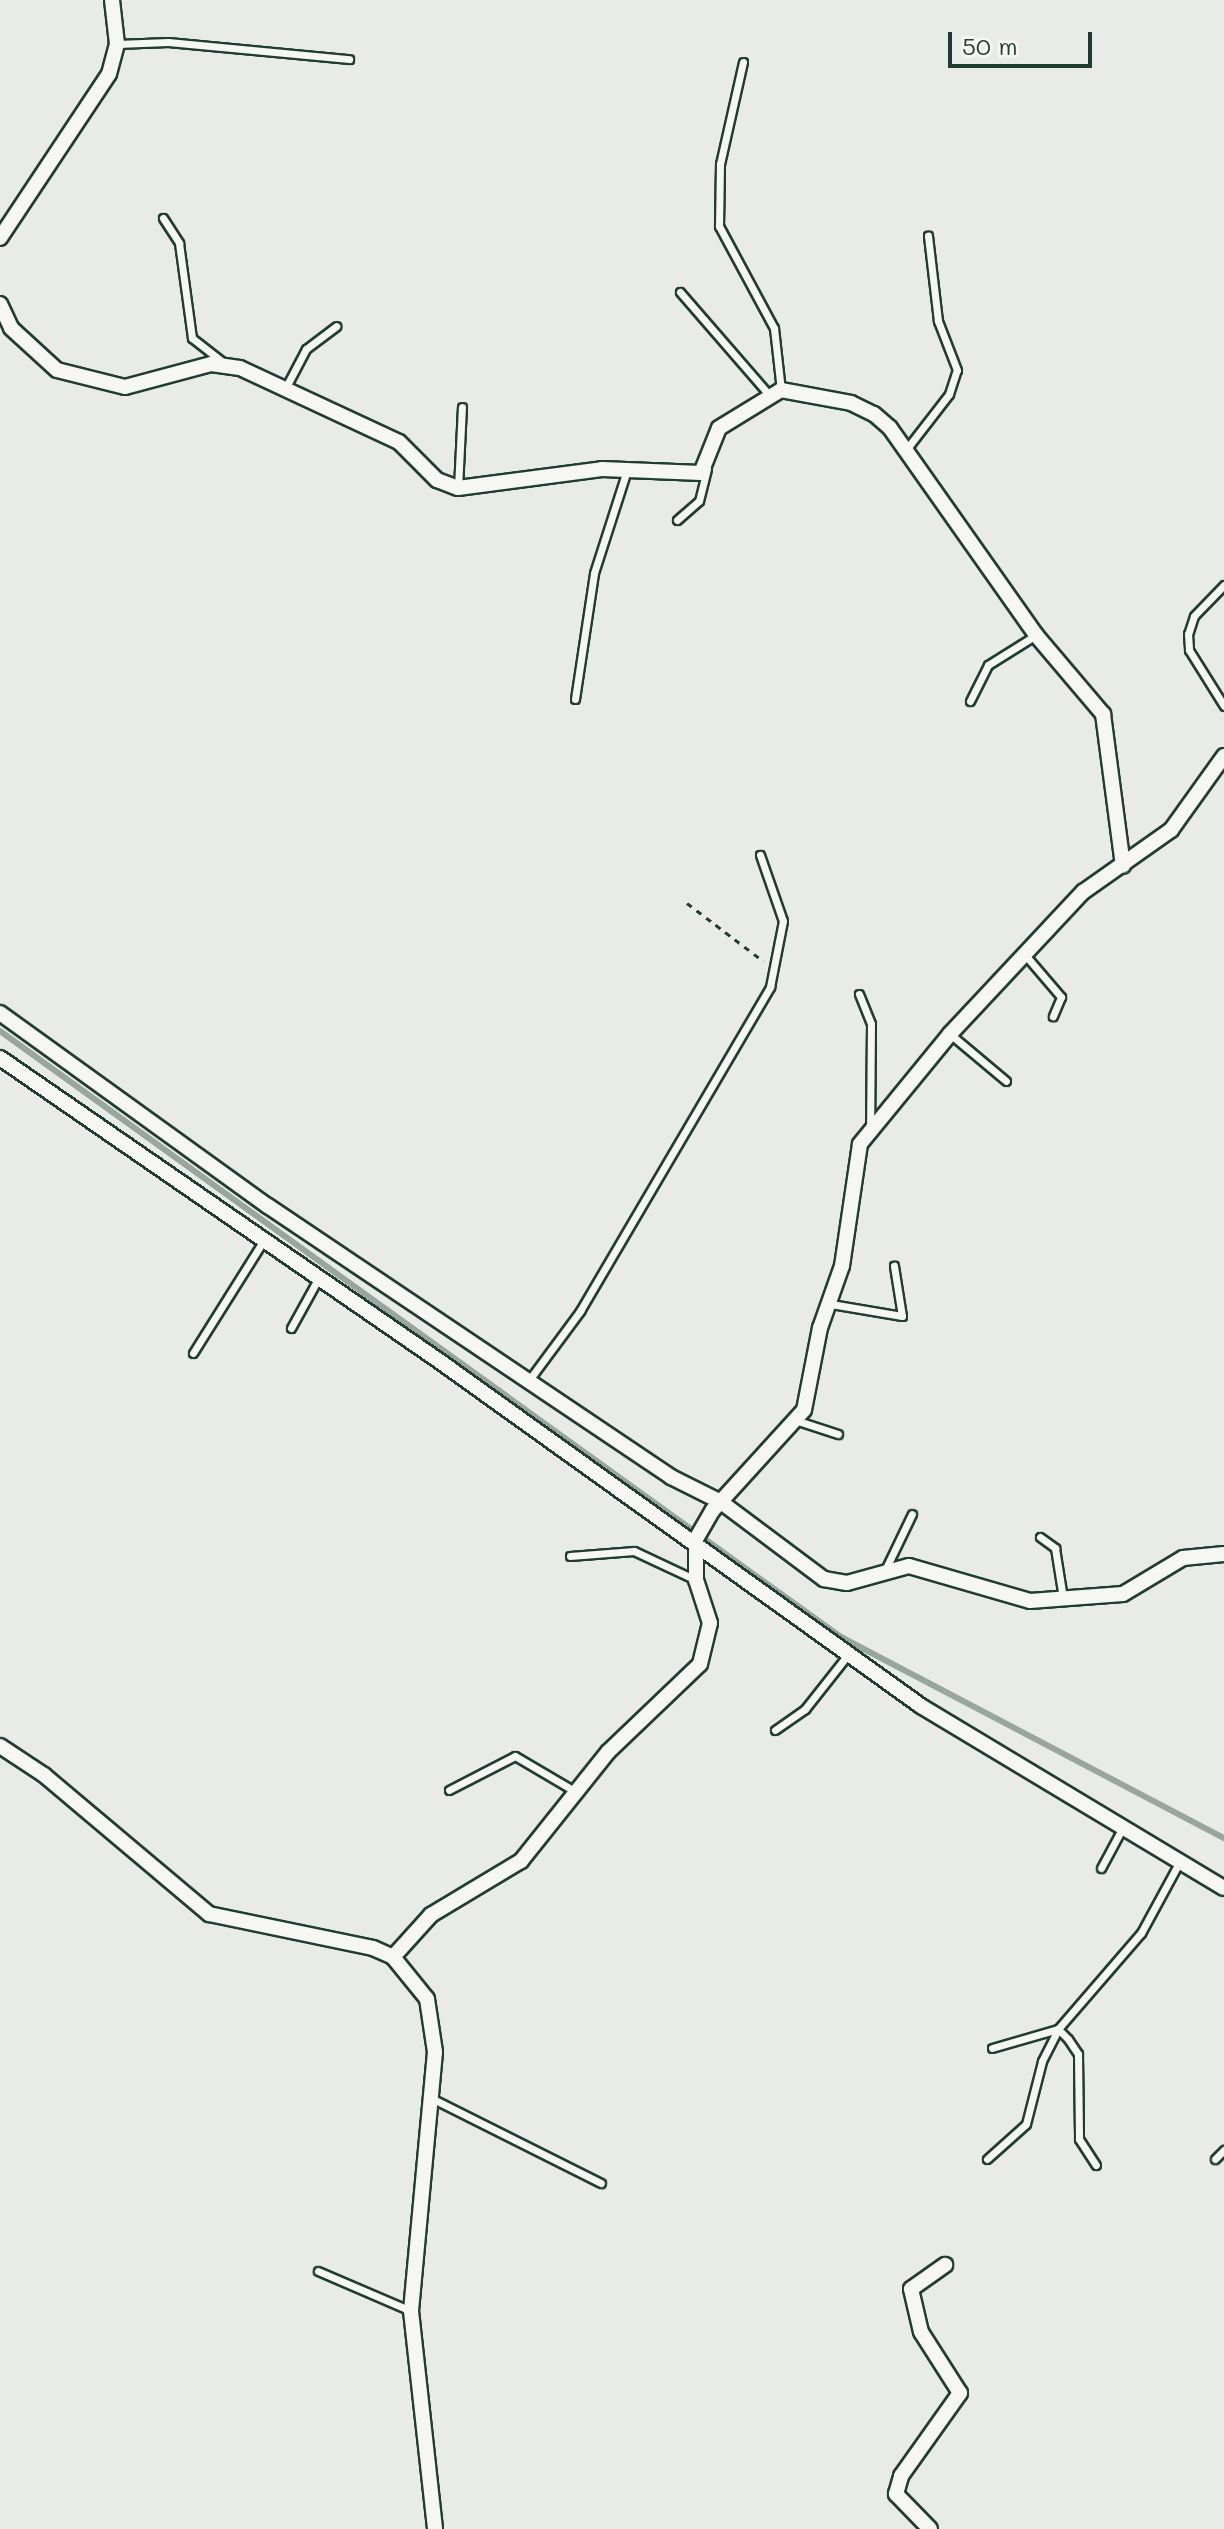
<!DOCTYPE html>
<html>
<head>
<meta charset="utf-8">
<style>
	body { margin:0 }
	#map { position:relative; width:1224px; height:2529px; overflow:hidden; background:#e9ebe7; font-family:Mali,sans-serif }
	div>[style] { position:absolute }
	.stream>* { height:6px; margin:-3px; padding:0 3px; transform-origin:3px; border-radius:3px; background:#99a6a0 }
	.path>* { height:3px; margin-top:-1.5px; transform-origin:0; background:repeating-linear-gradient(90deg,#1f3d34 0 6px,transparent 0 12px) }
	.roads { filter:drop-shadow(2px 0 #1f3d34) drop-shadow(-2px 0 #1f3d34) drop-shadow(0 2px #1f3d34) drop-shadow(0 -2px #1f3d34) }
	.service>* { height:7px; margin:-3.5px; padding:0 3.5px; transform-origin:3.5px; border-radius:3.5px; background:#f6f6f2 }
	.minor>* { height:14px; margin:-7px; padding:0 7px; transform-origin:7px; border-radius:7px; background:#f6f6f2 }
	span { translate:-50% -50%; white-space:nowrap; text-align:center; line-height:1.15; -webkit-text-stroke:6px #f6f6f2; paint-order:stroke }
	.scale { position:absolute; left:948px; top:32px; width:144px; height:36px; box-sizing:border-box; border:4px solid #1f3d34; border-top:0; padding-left:10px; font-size:24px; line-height:28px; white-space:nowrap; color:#1f3d34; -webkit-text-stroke:6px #f6f6f2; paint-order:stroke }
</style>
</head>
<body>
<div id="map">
	<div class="stream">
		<i style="left:0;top:1031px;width:1037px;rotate:35.78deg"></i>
		<i style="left:841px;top:1637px;width:433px;rotate:27.7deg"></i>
	</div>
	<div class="path">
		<i style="left:687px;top:903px;width:96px;rotate:37.3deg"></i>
	</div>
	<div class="roads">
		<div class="service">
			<i style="left:117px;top:44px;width:51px;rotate:-2.2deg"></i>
			<i style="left:168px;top:42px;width:182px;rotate:5.4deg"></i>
			<i style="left:743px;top:62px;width:105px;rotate:102.7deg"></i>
			<i style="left:720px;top:164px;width:62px;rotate:90.9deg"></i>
			<i style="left:719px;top:226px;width:116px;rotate:61.7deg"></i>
			<i style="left:774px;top:328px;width:62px;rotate:83.6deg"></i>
			<i style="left:163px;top:218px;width:30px;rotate:57deg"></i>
			<i style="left:179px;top:243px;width:96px;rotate:82.2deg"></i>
			<i style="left:192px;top:338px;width:37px;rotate:38deg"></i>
			<i style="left:680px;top:292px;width:138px;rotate:49.1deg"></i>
			<i style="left:286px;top:387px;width:43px;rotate:-62.2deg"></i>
			<i style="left:306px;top:349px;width:38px;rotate:-37deg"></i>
			<i style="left:905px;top:451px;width:72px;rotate:-52.3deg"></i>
			<i style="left:949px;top:394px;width:25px;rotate:-72deg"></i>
			<i style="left:957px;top:370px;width:53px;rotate:-111.2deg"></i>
			<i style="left:938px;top:321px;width:86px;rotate:-96.7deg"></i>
			<i style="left:458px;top:488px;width:81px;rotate:-87.2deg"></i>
			<i style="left:677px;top:520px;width:29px;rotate:-41deg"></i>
			<i style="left:699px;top:501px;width:33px;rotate:-76deg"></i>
			<i style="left:1224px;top:585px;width:43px;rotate:134.1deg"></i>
			<i style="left:1194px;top:616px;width:19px;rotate:108deg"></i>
			<i style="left:1188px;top:634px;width:16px;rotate:86deg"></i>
			<i style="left:1189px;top:650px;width:66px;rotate:58deg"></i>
			<i style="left:575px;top:699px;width:127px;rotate:-81.4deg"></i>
			<i style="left:594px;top:573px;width:108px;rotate:-72.2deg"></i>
			<i style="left:970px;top:701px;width:40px;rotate:-63.4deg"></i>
			<i style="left:988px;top:665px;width:57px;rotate:-32deg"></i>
			<i style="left:1026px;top:956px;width:54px;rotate:49.5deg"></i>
			<i style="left:1061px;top:997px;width:21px;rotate:113deg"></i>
			<i style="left:859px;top:994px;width:32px;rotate:68deg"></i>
			<i style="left:871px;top:1024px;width:105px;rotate:90.5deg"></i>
			<i style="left:950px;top:1034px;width:73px;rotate:40deg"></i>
			<i style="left:831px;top:1304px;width:72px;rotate:9.6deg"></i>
			<i style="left:902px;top:1316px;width:51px;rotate:-99.1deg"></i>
			<i style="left:291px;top:1328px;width:56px;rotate:-61.1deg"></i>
			<i style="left:193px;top:1353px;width:133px;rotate:-57.9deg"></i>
			<i style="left:529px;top:1380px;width:86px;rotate:-53.5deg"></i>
			<i style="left:580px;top:1311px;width:376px;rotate:-59.6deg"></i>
			<i style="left:770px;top:987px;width:67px;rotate:-78.9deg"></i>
			<i style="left:783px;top:921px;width:70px;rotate:-109.2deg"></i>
			<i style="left:798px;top:1421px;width:42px;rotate:18deg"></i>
			<i style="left:1040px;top:1537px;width:19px;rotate:36deg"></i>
			<i style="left:1055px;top:1548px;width:51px;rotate:80.9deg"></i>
			<i style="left:570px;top:1556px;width:64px;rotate:-4.5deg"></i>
			<i style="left:634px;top:1551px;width:68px;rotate:25.1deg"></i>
			<i style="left:885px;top:1570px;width:62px;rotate:-64.3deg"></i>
			<i style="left:775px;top:1730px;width:37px;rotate:-35deg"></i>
			<i style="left:805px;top:1709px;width:73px;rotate:-51.7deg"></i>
			<i style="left:449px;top:1790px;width:74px;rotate:-27.3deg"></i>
			<i style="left:515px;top:1756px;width:71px;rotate:30.5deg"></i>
			<i style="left:1101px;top:1868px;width:44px;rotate:-61.7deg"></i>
			<i style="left:992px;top:2048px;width:69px;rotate:-16.1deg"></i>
			<i style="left:1058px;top:2029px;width:14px;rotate:45deg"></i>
			<i style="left:1068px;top:2039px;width:18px;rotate:56deg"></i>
			<i style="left:1078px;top:2054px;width:85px;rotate:89.3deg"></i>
			<i style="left:1079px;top:2139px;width:31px;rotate:57deg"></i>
			<i style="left:431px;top:2098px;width:190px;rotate:26.6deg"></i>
			<i style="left:987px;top:2159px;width:52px;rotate:-41.9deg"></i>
			<i style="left:1026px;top:2124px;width:65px;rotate:-75.7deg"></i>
			<i style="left:1042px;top:2061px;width:36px;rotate:-63deg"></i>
			<i style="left:1058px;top:2029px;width:127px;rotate:-49.2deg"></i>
			<i style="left:1141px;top:1933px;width:80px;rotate:-61.5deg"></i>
			<i style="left:1215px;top:2159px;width:13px;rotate:-45deg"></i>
			<i style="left:318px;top:2271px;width:101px;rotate:23.3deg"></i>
		</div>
		<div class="minor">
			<i style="left:0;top:238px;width:197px;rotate:-56.4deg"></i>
			<i style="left:109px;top:74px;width:31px;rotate:-75deg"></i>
			<i style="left:117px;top:44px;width:44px;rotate:-96.5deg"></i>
			<i style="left:0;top:304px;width:26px;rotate:65deg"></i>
			<i style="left:11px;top:328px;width:62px;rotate:42.4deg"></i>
			<i style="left:57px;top:370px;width:70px;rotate:14deg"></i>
			<i style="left:125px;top:387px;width:89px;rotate:-15deg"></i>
			<i style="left:211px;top:364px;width:29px;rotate:8deg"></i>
			<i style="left:240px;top:368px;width:175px;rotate:25deg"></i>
			<i style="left:399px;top:442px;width:54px;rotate:45deg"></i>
			<i style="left:437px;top:480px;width:22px;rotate:21deg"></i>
			<i style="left:458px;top:488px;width:145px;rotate:-7.5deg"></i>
			<i style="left:602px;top:469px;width:99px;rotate:2.3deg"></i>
			<i style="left:701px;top:473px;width:48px;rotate:-68.2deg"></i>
			<i style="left:719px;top:428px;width:73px;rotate:-31.5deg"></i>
			<i style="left:781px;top:390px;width:71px;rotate:10.5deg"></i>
			<i style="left:851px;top:403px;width:25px;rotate:26deg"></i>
			<i style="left:874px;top:414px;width:21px;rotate:41deg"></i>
			<i style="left:890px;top:428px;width:253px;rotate:54.8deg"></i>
			<i style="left:1036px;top:635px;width:104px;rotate:49.7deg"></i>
			<i style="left:1103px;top:714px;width:153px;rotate:82.5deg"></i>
			<i style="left:0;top:1013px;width:330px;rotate:35.8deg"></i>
			<i style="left:268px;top:1206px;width:486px;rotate:33.9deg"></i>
			<i style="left:671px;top:1477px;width:56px;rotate:26.6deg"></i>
			<i style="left:721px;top:1502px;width:129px;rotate:36.8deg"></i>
			<i style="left:824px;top:1579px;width:23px;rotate:10deg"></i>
			<i style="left:847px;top:1583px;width:64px;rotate:-15.3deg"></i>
			<i style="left:909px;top:1566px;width:126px;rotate:16.1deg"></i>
			<i style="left:1030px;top:1601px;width:93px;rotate:-4.3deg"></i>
			<i style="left:1123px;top:1594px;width:70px;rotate:-31deg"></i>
			<i style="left:1183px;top:1558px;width:41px;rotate:-5.6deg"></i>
			<i style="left:0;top:1058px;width:532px;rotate:34.59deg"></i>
			<i style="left:438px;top:1360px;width:594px;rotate:35.62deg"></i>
			<i style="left:921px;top:1706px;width:353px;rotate:31deg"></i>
			<i style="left:0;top:1746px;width:53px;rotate:33.4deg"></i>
			<i style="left:44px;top:1775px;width:216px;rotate:40.1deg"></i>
			<i style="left:209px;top:1914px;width:167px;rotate:11.7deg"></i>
			<i style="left:373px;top:1948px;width:22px;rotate:24deg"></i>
			<i style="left:393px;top:1957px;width:54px;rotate:51deg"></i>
			<i style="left:427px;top:1999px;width:54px;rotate:81.4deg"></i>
			<i style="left:435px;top:2052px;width:260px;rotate:95.3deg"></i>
			<i style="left:411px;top:2311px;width:219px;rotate:83.7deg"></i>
			<i style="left:393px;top:1957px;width:57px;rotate:-47.9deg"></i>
			<i style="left:431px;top:1915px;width:105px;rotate:-31deg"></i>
			<i style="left:521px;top:1861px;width:139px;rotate:-51.4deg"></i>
			<i style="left:608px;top:1752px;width:127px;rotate:-43.7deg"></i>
			<i style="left:700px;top:1664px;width:42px;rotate:-76.3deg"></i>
			<i style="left:710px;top:1623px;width:45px;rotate:-108deg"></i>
			<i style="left:696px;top:1580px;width:41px;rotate:-90deg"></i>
			<i style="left:696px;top:1539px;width:34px;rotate:-60deg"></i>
			<i style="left:713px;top:1510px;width:135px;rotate:-47.7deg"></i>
			<i style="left:804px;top:1410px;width:84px;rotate:-79deg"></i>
			<i style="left:820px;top:1328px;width:66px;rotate:-70.5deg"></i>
			<i style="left:842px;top:1266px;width:123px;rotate:-81.6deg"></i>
			<i style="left:860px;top:1144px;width:142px;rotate:-50.7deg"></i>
			<i style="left:950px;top:1034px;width:195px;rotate:-46.9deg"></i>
			<i style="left:1083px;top:892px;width:108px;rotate:-35.2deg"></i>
			<i style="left:1171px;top:830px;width:91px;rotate:-54.4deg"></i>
			<i style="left:930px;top:2529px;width:49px;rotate:-134.2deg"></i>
			<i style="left:896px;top:2494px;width:19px;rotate:-74deg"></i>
			<i style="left:901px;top:2476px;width:102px;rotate:-54.6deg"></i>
			<i style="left:960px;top:2393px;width:72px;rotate:-122.6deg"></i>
			<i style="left:921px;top:2332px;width:44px;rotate:-103.1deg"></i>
			<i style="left:911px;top:2289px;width:42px;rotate:-35.2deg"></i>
		</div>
	</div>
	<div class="scale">50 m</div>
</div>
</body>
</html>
